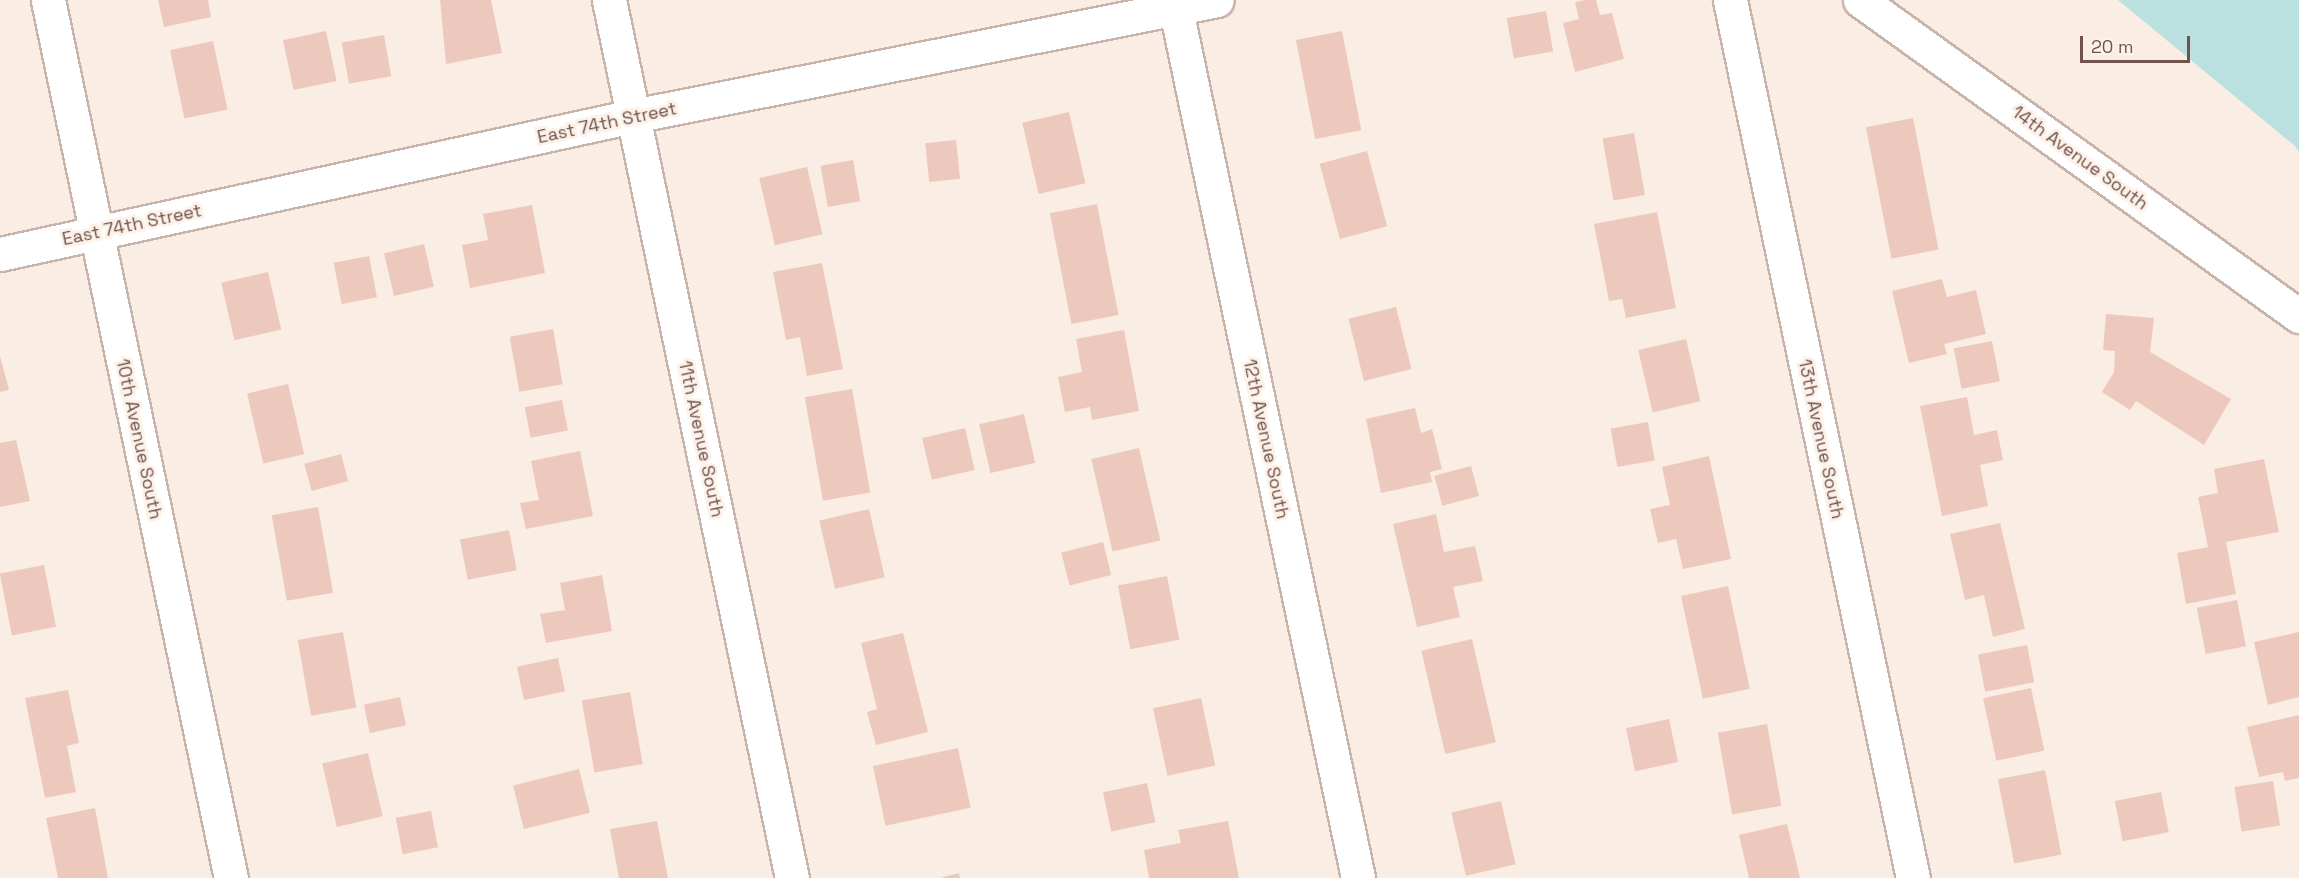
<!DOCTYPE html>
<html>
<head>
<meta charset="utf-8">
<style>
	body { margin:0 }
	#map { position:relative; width:2299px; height:878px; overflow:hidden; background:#faede3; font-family:"Space Grotesk",sans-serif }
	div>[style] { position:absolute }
	.water>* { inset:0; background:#bae1e0 }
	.building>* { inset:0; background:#edc9bd; transform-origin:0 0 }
	.roads { filter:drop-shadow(2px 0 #c9b4ab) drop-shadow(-2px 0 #c9b4ab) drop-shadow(0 2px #c9b4ab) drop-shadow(0 -2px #c9b4ab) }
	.minor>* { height:33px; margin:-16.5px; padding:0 16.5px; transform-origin:16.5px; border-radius:16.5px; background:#fff }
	span { translate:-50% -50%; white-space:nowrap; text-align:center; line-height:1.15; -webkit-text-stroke:6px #fdf2e9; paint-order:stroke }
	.street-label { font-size:18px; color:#6f534c }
	.scale { position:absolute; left:2080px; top:36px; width:110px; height:27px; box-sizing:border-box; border:3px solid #6f534c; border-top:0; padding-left:8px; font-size:18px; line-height:21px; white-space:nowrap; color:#6f534c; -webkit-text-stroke:4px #fdf2e9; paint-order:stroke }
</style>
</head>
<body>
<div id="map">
	<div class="water">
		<i style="clip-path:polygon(2118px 0,2299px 0,2299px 152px,2295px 146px)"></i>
	</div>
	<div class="building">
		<i style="clip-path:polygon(158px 0,208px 0,211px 17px,164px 27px)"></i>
		<i style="clip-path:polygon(440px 0,491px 0,502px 53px,446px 64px)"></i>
		<i style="clip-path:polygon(1585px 0,1596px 0,1600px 15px,1612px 13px,1624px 59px,1575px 72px,1563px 23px,1579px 19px,1575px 2px)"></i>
		<i style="left:1546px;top:11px;width:41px;height:40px;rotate:80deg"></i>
		<i style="left:326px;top:31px;width:51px;height:44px;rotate:78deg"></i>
		<i style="left:1342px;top:31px;width:101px;height:47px;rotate:79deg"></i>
		<i style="left:384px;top:35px;width:42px;height:43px;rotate:80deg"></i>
		<i style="left:213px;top:41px;width:70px;height:44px;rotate:78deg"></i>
		<i style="left:1069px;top:112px;width:73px;height:48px;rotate:77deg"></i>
		<i style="left:1913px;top:118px;width:134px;height:48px;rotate:79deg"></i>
		<i style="left:1634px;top:133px;width:63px;height:32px;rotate:80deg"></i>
		<i style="left:956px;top:140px;width:39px;height:31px;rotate:84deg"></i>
		<i style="left:1367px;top:151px;width:78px;height:49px;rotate:75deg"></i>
		<i style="left:853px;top:160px;width:42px;height:33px;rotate:80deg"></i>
		<i style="left:807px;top:167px;width:69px;height:49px;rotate:77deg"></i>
		<i style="left:1097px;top:204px;width:113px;height:48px;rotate:79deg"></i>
		<i style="clip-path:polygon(532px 205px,545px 273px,470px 288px,462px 245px,488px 240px,483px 214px)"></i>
		<i style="clip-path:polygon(1657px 212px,1676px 308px,1626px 318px,1622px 299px,1609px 301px,1594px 224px)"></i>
		<i style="left:424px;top:244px;width:44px;height:41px;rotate:77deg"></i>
		<i style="left:369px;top:256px;width:42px;height:36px;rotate:79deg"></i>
		<i style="clip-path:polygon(822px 263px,843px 369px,807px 376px,800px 337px,786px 340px,773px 272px)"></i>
		<i style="left:268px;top:272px;width:59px;height:48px;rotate:77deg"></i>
		<i style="clip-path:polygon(1942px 279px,1947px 297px,1976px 290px,1986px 334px,1944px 344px,1947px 354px,1909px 363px,1892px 291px)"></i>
		<i style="left:1396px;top:307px;width:64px;height:49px;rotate:76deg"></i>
		<i style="clip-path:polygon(2106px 314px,2154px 318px,2150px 352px,2231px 399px,2204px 445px,2136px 401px,2130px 410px,2102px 392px,2114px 372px,2115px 351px,2103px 350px)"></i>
		<i style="left:553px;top:329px;width:56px;height:44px;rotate:80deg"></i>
		<i style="clip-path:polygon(1124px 330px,1139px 411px,1092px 420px,1090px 407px,1065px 412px,1058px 377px,1082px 372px,1076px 339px)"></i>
		<i style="left:1686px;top:339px;width:64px;height:49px;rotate:77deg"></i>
		<i style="left:1992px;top:341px;width:41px;height:39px;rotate:79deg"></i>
		<i style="clip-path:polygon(0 356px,9px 390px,0 392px)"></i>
		<i style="left:288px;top:384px;width:72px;height:42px;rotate:77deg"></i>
		<i style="left:852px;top:389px;width:105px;height:48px;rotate:80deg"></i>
		<i style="clip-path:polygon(1967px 397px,1974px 435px,1997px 430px,2003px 460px,1980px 465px,1988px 506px,1942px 516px,1920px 406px)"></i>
		<i style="left:562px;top:400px;width:31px;height:38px;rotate:79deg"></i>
		<i style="clip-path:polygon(1415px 408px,1421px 433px,1432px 429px,1442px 469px,1430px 472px,1432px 482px,1381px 493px,1366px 419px)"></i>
		<i style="left:1024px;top:414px;width:50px;height:46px;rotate:77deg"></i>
		<i style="left:1648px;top:422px;width:39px;height:38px;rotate:80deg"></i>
		<i style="left:965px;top:428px;width:43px;height:44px;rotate:77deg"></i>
		<i style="clip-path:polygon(16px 440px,30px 501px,0 507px,0 443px)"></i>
		<i style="left:1139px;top:448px;width:95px;height:49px;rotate:77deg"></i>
		<i style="clip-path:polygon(580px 451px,593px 516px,526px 529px,520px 503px,539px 500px,531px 461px)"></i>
		<i style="left:341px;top:454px;width:28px;height:38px;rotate:75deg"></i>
		<i style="clip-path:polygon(1709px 456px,1731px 559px,1683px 569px,1676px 539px,1658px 543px,1650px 509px,1670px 505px,1662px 467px)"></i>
		<i style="clip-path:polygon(2264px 459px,2279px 532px,2226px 542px,2236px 594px,2186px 604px,2177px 553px,2208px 547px,2198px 497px,2218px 493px,2214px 469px)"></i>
		<i style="left:1471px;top:466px;width:31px;height:38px;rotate:75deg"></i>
		<i style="left:318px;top:507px;width:87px;height:47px;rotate:80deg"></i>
		<i style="left:869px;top:509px;width:70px;height:51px;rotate:77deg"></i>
		<i style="clip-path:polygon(1436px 514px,1444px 552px,1475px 546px,1483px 581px,1453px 587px,1460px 617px,1417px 627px,1393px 524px)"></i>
		<i style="clip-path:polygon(2000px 523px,2025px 629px,1993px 637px,1984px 595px,1965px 600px,1950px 534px)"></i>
		<i style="left:509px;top:530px;width:41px;height:50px;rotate:79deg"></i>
		<i style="left:1103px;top:542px;width:34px;height:43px;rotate:76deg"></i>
		<i style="left:44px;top:565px;width:63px;height:45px;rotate:79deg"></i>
		<i style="clip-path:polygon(602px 575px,612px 631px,546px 643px,540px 614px,565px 610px,560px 583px)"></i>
		<i style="left:1167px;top:576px;width:65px;height:50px;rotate:79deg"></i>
		<i style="left:1728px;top:586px;width:105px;height:48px;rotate:78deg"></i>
		<i style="left:2237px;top:600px;width:47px;height:41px;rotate:79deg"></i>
		<i style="left:343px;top:632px;width:77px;height:46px;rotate:80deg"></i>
		<i style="clip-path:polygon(2299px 632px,2299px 697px,2268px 705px,2254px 642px)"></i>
		<i style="clip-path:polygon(903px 633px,928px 732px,876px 745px,867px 712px,877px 709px,861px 643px)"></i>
		<i style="left:1472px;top:639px;width:106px;height:52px;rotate:77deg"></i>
		<i style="left:2027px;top:645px;width:38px;height:50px;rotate:79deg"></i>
		<i style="left:558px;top:658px;width:34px;height:42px;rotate:78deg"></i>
		<i style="left:2031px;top:688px;width:64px;height:49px;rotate:78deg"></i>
		<i style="clip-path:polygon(68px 690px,79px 743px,67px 746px,76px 792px,45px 798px,25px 698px)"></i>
		<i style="left:630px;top:692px;width:73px;height:49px;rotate:80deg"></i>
		<i style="left:400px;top:697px;width:29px;height:37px;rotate:78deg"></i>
		<i style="left:1201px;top:698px;width:69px;height:49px;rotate:78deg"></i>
		<i style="clip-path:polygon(2299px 715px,2299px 778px,2285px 781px,2283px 772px,2259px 777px,2247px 727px)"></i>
		<i style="left:1669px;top:719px;width:44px;height:44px;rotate:78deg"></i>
		<i style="left:1767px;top:724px;width:83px;height:50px;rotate:80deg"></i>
		<i style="left:958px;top:748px;width:61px;height:87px;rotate:78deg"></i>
		<i style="left:368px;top:753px;width:65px;height:47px;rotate:77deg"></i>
		<i style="left:579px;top:769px;width:45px;height:68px;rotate:76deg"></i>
		<i style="left:2045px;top:770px;width:86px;height:48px;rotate:79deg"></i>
		<i style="left:2273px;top:781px;width:45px;height:39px;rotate:81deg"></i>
		<i style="left:1147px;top:783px;width:40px;height:45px;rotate:78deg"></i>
		<i style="left:2161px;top:792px;width:41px;height:47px;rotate:79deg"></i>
		<i style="left:1501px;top:801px;width:65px;height:51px;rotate:77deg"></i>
		<i style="clip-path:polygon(95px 808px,108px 878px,58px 878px,46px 818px)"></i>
		<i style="left:431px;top:811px;width:37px;height:36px;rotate:79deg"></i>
		<i style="clip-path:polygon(657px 821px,668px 878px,619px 878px,610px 829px)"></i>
		<i style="clip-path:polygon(1228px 821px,1239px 878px,1149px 878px,1144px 850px,1181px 843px,1178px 830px)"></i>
		<i style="clip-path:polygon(1787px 824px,1800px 878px,1749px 878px,1739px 835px)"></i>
		<i style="clip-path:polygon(959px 873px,960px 878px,943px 878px,943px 877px)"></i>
	</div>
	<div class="roads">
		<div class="minor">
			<i style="left:48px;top:0;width:897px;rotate:78.23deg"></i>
			<i style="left:609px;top:0;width:897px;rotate:78.23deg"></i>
			<i style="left:1174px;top:0;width:897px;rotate:78.16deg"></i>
			<i style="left:1730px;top:0;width:897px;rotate:78.23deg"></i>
			<i style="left:1860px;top:0;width:541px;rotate:35.75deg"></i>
			<i style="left:0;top:254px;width:648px;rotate:-12.3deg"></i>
			<i style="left:633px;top:116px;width:595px;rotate:-11.23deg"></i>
		</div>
	</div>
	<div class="street-label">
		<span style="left:607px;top:123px;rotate:-12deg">East 74th Street</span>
		<span style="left:2080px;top:158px;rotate:36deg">14th Avenue South</span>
		<span style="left:132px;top:225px;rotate:-12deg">East 74th Street</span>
		<span style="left:139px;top:439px;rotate:78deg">10th Avenue South</span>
		<span style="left:701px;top:439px;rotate:78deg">11th Avenue South</span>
		<span style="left:1266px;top:439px;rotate:78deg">12th Avenue South</span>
		<span style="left:1821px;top:439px;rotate:78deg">13th Avenue South</span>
	</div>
	<div class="scale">20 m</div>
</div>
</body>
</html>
